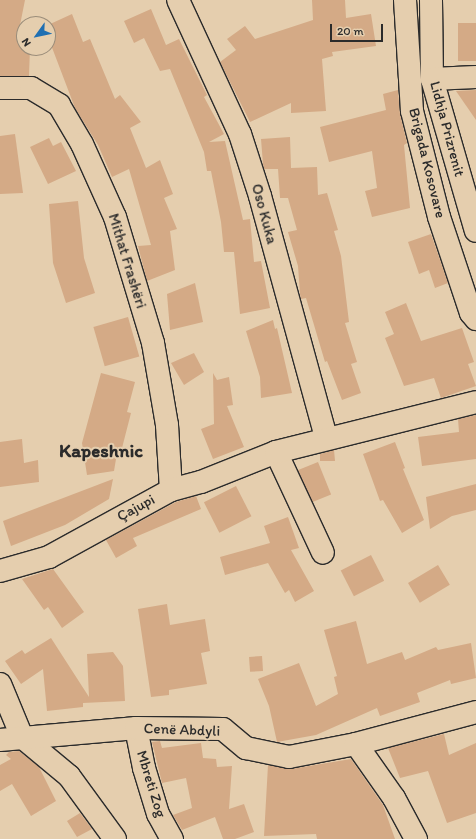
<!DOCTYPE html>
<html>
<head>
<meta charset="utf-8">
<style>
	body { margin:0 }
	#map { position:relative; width:476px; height:839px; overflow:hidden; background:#e5ceae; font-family:Itim,sans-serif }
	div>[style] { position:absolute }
	.building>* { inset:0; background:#d4aa86; transform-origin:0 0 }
	.roads { filter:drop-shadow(1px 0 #2b2b2b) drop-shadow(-1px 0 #2b2b2b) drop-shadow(0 1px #2b2b2b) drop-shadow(0 -1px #2b2b2b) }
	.minor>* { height:22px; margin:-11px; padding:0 11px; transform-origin:11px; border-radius:11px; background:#e5ceae }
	span { translate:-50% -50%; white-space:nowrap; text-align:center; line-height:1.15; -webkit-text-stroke:4px #e5ceae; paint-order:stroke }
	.street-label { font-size:15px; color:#2b2b2b }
	.district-label { font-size:19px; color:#2b2b2b; font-weight:700 }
	.north { position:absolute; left:16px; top:16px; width:40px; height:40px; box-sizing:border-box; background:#e5ceae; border:1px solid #9b8d7a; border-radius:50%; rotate:237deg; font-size:11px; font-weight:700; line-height:16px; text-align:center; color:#2b2b2b }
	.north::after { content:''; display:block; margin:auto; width:14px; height:18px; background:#1f6fb2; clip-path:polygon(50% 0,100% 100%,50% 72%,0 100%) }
	.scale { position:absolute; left:330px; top:24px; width:53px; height:18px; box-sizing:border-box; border:2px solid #2b2b2b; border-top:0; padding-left:5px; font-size:12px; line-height:14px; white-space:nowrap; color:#2b2b2b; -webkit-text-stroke:3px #e5ceae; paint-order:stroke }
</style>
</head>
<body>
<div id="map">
	<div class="building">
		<i style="clip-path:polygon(0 0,25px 0,20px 25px,24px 26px,24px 48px,30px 48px,29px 76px,0 76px)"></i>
		<i style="clip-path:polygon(312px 0,345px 0,346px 18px,371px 14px,376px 46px,332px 52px,333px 56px,322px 59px,326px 111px,291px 113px,291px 103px,250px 122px,220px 62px,236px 50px,227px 39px,245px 26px,255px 39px,313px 20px)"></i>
		<i style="clip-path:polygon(151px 9px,166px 45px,179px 39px,207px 95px,204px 97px,224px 134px,209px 142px,225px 141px,243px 220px,250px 219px,254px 262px,261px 261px,270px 308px,240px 314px,234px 252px,224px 252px,221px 222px,211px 171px,207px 171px,204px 152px,170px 69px,160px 71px,144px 38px,134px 43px,124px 21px)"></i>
		<i style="clip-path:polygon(72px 14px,83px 42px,90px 39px,115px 99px,120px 95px,141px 122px,130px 128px,146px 168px,160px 160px,173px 194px,164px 198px,177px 229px,170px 231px,175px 270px,147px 281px,138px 246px,151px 245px,129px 169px,112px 177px,98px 145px,75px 108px,48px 37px,48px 25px)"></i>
		<i style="left:476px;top:23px;width:38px;height:18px;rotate:90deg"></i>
		<i style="clip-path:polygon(398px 90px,400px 114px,407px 143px,404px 145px,410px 208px,372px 217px,365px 191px,377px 188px,372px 151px,329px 162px,320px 127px,386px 110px,383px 94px)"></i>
		<i style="clip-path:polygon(476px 90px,476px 120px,456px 91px)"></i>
		<i style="clip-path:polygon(15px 134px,23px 193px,0 194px,0 136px)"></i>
		<i style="clip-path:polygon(290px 137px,291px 168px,317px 167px,318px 195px,327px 193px,338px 230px,334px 231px,341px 256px,349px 322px,345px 323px,357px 362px,351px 364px,361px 393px,342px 400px,327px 361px,325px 362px,306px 298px,301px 299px,300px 294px,298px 266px,288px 232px,297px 230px,288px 198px,280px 198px,278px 169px,264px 169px,263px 164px,261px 139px)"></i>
		<i style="clip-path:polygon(49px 138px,53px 146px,61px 142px,76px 171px,48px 184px,30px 147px)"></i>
		<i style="clip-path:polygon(78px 201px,84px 258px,95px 293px,66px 303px,53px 263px,49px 204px)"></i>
		<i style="clip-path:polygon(431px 234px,448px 283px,435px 288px,429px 270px,419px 274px,408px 242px)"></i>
		<i style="clip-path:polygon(195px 283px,203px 322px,170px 330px,167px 294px)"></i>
		<i style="clip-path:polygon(406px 303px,421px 341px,462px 328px,474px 362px,468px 364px,476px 386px,441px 398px,434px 378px,404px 386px,385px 338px,394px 334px,385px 312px)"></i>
		<i style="left:128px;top:317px;width:41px;height:36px;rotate:74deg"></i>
		<i style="clip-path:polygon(273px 320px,275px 329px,277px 328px,292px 393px,261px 398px,260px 377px,246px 331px)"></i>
		<i style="clip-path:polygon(194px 353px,204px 372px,184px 385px,171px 363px)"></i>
		<i style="clip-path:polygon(101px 373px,135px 382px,127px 412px,131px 413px,122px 448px,118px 447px,114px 471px,87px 475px,82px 443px)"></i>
		<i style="clip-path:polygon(213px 373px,217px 380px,229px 377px,233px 405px,227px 406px,244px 447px,213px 459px,201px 429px,214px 424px)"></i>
		<i style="clip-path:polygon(476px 415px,476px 459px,422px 466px,418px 437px,459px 432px,458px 419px)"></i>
		<i style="clip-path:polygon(22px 439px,24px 463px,38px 460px,39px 482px,0 487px,0 442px)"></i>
		<i style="clip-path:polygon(395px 442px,405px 468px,403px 469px,424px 520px,402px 533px,383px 500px,380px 501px,363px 454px)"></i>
		<i style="clip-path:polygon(334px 450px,335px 461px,320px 461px,320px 454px)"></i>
		<i style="left:318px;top:462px;width:35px;height:22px;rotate:68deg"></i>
		<i style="clip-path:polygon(113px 479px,109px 499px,65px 525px,11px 546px,3px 521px)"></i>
		<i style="clip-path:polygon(476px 484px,476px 510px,452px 516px,430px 529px,426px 497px)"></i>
		<i style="left:236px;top:486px;width:34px;height:36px;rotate:63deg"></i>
		<i style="clip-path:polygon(196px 496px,201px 509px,133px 538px,137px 546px,116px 558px,106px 540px,176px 502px)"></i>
		<i style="clip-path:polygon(288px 517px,299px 548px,291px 550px,314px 591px,295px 602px,289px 590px,285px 593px,268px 563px,225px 575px,220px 557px,270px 543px,264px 526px)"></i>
		<i style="left:371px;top:555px;width:29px;height:34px;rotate:63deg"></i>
		<i style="left:438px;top:565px;width:23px;height:35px;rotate:59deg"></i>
		<i style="clip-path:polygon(53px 569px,84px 612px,62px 628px,48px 607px,44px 610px,22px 579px)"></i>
		<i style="clip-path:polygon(167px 604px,170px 625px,205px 619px,210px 651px,201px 653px,207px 684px,169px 690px,169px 695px,151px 697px,138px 609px)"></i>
		<i style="clip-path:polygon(356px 621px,367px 664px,402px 652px,405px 660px,436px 647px,438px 650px,471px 643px,476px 678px,451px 684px,450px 680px,417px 693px,420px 702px,380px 716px,377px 708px,316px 735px,277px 742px,269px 706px,258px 679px,299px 663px,316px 706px,338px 694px,334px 677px,337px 676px,324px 630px)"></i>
		<i style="clip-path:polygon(51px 638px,89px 697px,87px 654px,113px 652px,123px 666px,125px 701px,83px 703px,83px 707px,47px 711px,43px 669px,21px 684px,5px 661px,22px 650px,25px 654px)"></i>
		<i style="left:262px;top:656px;width:15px;height:13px;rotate:86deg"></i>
		<i style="clip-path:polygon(444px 734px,449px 755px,476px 743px,476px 813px,447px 823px,428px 771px,400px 778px,388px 748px)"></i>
		<i style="clip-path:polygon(160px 741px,162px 748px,201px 743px,203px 758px,216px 759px,217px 767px,232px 766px,229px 809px,244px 804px,254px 832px,235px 839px,223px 839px,215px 817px,182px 830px,173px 815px,192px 808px,186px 778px,162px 783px,152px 742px)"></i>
		<i style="clip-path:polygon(19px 751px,39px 767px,56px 801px,31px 816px,12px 784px,0 791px,0 765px,11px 759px,6px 755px,9px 752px)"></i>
		<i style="clip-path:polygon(351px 759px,383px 805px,395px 839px,317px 839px,316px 834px,264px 836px,268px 765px,291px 769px)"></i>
		<i style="clip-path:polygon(80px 813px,92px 829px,77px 837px,67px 821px)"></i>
	</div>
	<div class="roads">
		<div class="minor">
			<i style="left:178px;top:0;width:148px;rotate:65.2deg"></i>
			<i style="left:240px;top:134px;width:65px;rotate:72.1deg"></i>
			<i style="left:260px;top:196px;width:251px;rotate:74.7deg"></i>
			<i style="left:405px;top:0;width:111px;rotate:86.4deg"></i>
			<i style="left:412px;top:111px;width:109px;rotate:75.7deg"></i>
			<i style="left:439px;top:217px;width:101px;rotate:71.6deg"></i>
			<i style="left:471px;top:313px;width:8px;rotate:50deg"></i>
			<i style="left:431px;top:0;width:79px;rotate:89.3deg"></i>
			<i style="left:432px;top:79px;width:158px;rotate:73.9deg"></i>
			<i style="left:432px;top:79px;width:44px;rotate:-2.6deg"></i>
			<i style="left:0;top:88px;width:31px"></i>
			<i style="left:31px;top:88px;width:33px;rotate:31deg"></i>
			<i style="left:59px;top:105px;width:45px;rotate:59.5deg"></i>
			<i style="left:82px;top:144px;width:80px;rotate:65.7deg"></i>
			<i style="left:115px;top:217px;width:132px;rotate:73.2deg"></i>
			<i style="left:153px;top:343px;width:83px;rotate:80.3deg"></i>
			<i style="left:167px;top:425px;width:65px;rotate:86.5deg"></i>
			<i style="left:276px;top:452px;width:111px;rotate:65deg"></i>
			<i style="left:0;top:571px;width:51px;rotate:-15.9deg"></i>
			<i style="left:49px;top:557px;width:139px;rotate:-28.8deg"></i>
			<i style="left:171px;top:490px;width:31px;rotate:-15deg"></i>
			<i style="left:201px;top:482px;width:81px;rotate:-21.8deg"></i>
			<i style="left:276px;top:452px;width:206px;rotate:-14deg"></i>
			<i style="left:0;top:684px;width:57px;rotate:67.5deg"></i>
			<i style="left:22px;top:737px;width:61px;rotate:39.7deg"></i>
			<i style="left:69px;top:776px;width:78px;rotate:53.9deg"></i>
			<i style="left:136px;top:728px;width:41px;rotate:78.7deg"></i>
			<i style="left:144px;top:768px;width:48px;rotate:73.1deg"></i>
			<i style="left:158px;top:814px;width:29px;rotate:61deg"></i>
			<i style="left:0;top:740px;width:137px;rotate:-5deg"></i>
			<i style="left:136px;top:728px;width:87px;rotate:0.7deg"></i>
			<i style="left:223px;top:729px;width:30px;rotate:40deg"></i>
			<i style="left:246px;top:748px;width:44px;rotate:11.8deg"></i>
			<i style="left:289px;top:757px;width:68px;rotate:-11deg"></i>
			<i style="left:356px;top:744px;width:124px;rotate:-14.9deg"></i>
			<i style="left:356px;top:744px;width:66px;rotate:54.9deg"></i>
			<i style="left:394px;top:798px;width:47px;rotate:61.8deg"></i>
		</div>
	</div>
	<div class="street-label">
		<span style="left:447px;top:129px;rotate:75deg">Lidhja Prizrenit</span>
		<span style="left:427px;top:163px;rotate:76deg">Brigada Kosovare</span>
		<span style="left:264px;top:214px;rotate:75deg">Oso Kuka</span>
		<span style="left:127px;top:261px;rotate:73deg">Mithat Frashëri</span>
		<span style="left:136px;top:508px;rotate:-28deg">Çajupi</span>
		<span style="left:182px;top:730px;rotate:2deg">Cenë Abdyli</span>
		<span style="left:151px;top:784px;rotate:73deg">Mbreti Zog</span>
	</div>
	<div class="district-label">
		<span style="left:101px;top:451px">Kapeshnic</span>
	</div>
	<div class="north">N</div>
	<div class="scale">20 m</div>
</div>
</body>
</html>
